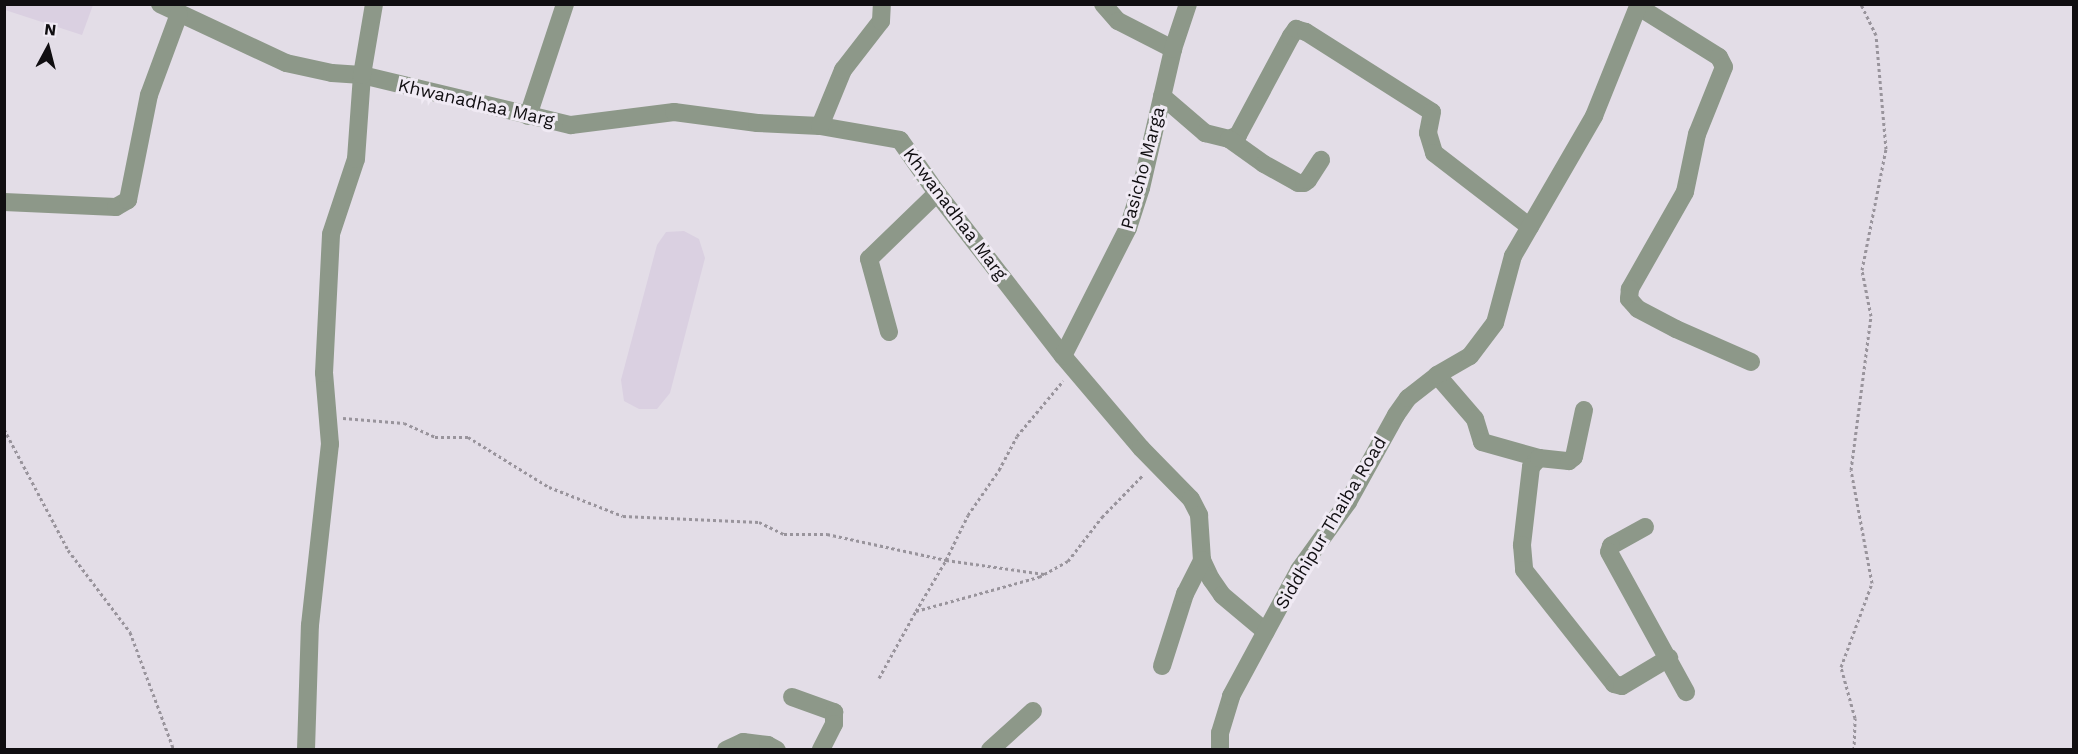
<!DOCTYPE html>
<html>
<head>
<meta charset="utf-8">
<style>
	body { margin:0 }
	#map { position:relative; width:2078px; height:754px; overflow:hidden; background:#e3dde7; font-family:"Work Sans",sans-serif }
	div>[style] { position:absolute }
	.built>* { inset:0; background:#dad0e1 }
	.path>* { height:3px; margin-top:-1.5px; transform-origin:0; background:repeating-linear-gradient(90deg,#99949c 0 3px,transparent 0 6px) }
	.minor>* { height:18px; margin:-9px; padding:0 9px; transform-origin:9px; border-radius:9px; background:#8d9889 }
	span { translate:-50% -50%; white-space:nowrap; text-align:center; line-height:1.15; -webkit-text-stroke:6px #f0eaf4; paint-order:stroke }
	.street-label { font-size:18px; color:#100e11 }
	.frame { position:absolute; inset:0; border:6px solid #100e11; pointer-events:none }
	.north { position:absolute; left:18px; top:18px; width:60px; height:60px; -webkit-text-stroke:4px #f0eaf4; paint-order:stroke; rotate:7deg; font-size:16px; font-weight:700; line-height:24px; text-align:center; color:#100e11 }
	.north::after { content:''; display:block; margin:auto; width:21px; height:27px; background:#100e11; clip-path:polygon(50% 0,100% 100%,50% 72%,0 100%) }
</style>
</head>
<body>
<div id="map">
	<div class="built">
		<i style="clip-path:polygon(5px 4px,93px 4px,93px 5px,82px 35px,5px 10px)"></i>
		<i style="clip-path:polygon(684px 231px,699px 239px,705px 258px,670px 393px,657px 409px,639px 409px,624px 401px,621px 380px,657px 245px,666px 232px)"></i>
	</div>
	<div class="path">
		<i style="left:343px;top:418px;width:61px;rotate:4.7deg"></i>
		<i style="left:404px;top:423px;width:34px;rotate:24deg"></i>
		<i style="left:435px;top:437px;width:33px"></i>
		<i style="left:468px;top:437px;width:95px;rotate:31.7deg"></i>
		<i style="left:549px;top:487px;width:79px;rotate:21.4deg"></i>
		<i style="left:623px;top:516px;width:136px;rotate:2.5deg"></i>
		<i style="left:759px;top:522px;width:28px;rotate:26deg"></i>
		<i style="left:784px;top:534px;width:43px"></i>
		<i style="left:827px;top:534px;width:122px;rotate:12.3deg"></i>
		<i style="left:946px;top:560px;width:99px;rotate:8.1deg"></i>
		<i style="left:4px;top:429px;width:137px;rotate:62.1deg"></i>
		<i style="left:68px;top:550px;width:103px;rotate:52.9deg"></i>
		<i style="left:130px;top:632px;width:126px;rotate:69.6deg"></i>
		<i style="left:916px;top:611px;width:59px;rotate:-59.5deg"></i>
		<i style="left:946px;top:560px;width:50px;rotate:-63.9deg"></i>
		<i style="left:968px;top:515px;width:55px;rotate:-55.4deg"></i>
		<i style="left:999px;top:470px;width:38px;rotate:-62deg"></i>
		<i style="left:1017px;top:436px;width:72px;rotate:-50.1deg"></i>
		<i style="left:879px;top:678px;width:77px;rotate:-61.1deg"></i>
		<i style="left:916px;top:611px;width:128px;rotate:-15.5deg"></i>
		<i style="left:1039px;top:577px;width:33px;rotate:-29deg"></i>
		<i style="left:1068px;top:561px;width:56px;rotate:-52.3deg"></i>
		<i style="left:1102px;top:517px;width:59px;rotate:-45.7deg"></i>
		<i style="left:1854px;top:750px;width:32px;rotate:-88deg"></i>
		<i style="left:1855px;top:718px;width:53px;rotate:-105.4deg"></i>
		<i style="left:1841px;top:667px;width:90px;rotate:-69.7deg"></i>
		<i style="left:1872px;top:583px;width:115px;rotate:-100.5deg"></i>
		<i style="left:1851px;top:470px;width:155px;rotate:-82.6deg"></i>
		<i style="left:1871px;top:316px;width:47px;rotate:-101.1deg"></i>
		<i style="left:1862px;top:270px;width:123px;rotate:-78.8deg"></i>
		<i style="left:1886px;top:149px;width:114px;rotate:-95deg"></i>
		<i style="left:1876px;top:35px;width:34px;rotate:-116deg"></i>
	</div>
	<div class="minor">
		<i style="left:160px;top:4px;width:139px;rotate:25.1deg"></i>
		<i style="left:286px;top:63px;width:47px;rotate:12.3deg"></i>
		<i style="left:332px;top:73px;width:30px;rotate:4deg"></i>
		<i style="left:362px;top:75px;width:215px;rotate:13.5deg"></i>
		<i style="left:571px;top:125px;width:104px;rotate:-7.2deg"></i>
		<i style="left:674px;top:112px;width:84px;rotate:7.5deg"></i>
		<i style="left:757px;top:123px;width:63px;rotate:2.7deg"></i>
		<i style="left:820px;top:126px;width:81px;rotate:9.9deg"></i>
		<i style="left:900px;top:140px;width:65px;rotate:55.1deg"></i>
		<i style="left:937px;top:193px;width:206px;rotate:52.3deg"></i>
		<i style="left:1063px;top:356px;width:121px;rotate:49.7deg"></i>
		<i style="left:1141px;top:448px;width:71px;rotate:45.6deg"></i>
		<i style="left:1191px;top:499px;width:18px;rotate:63deg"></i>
		<i style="left:1199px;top:515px;width:45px;rotate:86.2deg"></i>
		<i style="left:1202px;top:560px;width:21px;rotate:65deg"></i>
		<i style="left:1211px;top:579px;width:19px;rotate:55deg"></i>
		<i style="left:1222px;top:595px;width:57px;rotate:40.1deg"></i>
		<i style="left:1103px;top:4px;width:23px;rotate:49deg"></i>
		<i style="left:1118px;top:21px;width:62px;rotate:27deg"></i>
		<i style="left:1639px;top:7px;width:94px;rotate:32deg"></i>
		<i style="left:1719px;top:57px;width:11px;rotate:63deg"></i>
		<i style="left:1724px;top:67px;width:72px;rotate:111.9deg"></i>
		<i style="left:1697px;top:134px;width:59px;rotate:101.7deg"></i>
		<i style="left:1685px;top:192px;width:112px;rotate:119.6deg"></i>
		<i style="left:1630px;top:289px;width:10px;rotate:96deg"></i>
		<i style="left:1629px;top:299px;width:13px;rotate:48deg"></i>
		<i style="left:1638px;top:309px;width:43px;rotate:27.8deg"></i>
		<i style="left:1676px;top:329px;width:82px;rotate:23.7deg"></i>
		<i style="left:1162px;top:96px;width:57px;rotate:40.7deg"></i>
		<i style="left:1205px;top:133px;width:25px;rotate:14deg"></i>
		<i style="left:1229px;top:139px;width:10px;rotate:-24deg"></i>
		<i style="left:1238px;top:135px;width:112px;rotate:-61.8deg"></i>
		<i style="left:1291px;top:36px;width:9px;rotate:-54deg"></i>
		<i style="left:1296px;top:29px;width:10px;rotate:17deg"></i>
		<i style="left:1306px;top:32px;width:149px;rotate:32.4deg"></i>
		<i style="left:1432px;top:112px;width:21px;rotate:101deg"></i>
		<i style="left:1428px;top:133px;width:21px;rotate:73deg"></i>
		<i style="left:1434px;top:153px;width:121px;rotate:37.6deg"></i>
		<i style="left:528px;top:116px;width:118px;rotate:-71.7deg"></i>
		<i style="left:820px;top:126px;width:61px;rotate:-67.7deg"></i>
		<i style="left:843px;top:70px;width:62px;rotate:-52.2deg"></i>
		<i style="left:881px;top:21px;width:17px;rotate:-87deg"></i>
		<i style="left:1229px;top:139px;width:43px;rotate:35.5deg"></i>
		<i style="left:1264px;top:164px;width:39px;rotate:29deg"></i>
		<i style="left:1298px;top:183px;width:6px"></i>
		<i style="left:1304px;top:183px;width:5px;rotate:-37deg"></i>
		<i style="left:1308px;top:180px;width:24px;rotate:-57deg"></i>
		<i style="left:4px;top:202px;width:112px;rotate:2.6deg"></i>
		<i style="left:116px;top:207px;width:14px;rotate:-30deg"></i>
		<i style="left:128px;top:200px;width:107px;rotate:-78.7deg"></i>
		<i style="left:149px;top:95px;width:86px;rotate:-69.7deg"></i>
		<i style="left:889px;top:332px;width:76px;rotate:-105.3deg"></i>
		<i style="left:869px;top:259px;width:95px;rotate:-44.1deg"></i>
		<i style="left:1063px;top:356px;width:144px;rotate:-63.1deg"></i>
		<i style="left:1128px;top:228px;width:42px;rotate:-72deg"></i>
		<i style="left:1141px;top:188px;width:143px;rotate:-77deg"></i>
		<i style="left:1173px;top:49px;width:47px;rotate:-71.6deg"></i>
		<i style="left:1437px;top:375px;width:58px;rotate:49.2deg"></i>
		<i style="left:1475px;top:419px;width:24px;rotate:73deg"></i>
		<i style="left:1482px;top:442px;width:59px;rotate:15.7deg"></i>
		<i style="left:1539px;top:458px;width:12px;rotate:132deg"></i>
		<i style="left:1531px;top:467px;width:79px;rotate:96.6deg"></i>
		<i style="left:1522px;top:545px;width:25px;rotate:85deg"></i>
		<i style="left:1524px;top:570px;width:145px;rotate:51.7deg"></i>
		<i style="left:1614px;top:684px;width:8px;rotate:14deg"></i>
		<i style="left:1622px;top:686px;width:55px;rotate:-30.8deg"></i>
		<i style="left:1539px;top:458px;width:30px;rotate:6deg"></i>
		<i style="left:1569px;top:461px;width:6px;rotate:-39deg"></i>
		<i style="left:1574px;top:457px;width:48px;rotate:-78deg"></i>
		<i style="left:1645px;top:527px;width:39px;rotate:151deg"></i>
		<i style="left:1611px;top:546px;width:6px;rotate:108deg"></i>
		<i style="left:1609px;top:552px;width:160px;rotate:61.2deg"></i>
		<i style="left:1162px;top:666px;width:76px;rotate:-72.3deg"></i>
		<i style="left:1185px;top:594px;width:38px;rotate:-63deg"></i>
		<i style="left:792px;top:697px;width:45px;rotate:19.7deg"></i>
		<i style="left:834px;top:712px;width:12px;rotate:90deg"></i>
		<i style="left:834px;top:724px;width:29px;rotate:117deg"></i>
		<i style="left:306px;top:750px;width:125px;rotate:-88.2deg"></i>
		<i style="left:310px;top:625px;width:182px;rotate:-83.7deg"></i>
		<i style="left:330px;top:444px;width:71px;rotate:-94.8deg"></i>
		<i style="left:324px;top:373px;width:139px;rotate:-87.1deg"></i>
		<i style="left:331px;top:234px;width:79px;rotate:-71.6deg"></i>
		<i style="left:356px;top:159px;width:84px;rotate:-85.9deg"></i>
		<i style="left:362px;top:75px;width:72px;rotate:-80.4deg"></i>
		<i style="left:726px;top:750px;width:19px;rotate:-25deg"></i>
		<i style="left:743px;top:742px;width:25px;rotate:7deg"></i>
		<i style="left:768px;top:745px;width:10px;rotate:29deg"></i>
		<i style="left:990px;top:750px;width:58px;rotate:-42.2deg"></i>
		<i style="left:1220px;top:750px;width:17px;rotate:-90deg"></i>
		<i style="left:1220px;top:733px;width:39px;rotate:-73deg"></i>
		<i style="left:1231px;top:696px;width:143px;rotate:-61.6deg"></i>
		<i style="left:1299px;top:570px;width:84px;rotate:-54.2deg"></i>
		<i style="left:1348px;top:502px;width:99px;rotate:-61.1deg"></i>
		<i style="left:1396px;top:415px;width:21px;rotate:-55deg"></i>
		<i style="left:1408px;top:398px;width:37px;rotate:-38deg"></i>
		<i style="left:1437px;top:375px;width:38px;rotate:-30deg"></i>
		<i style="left:1470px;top:356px;width:41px;rotate:-52.9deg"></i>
		<i style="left:1495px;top:323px;width:69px;rotate:-75deg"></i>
		<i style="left:1513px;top:256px;width:162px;rotate:-59.9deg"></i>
		<i style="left:1594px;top:116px;width:121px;rotate:-68.1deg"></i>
	</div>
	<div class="street-label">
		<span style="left:476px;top:103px;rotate:13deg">Khwanadhaa Marg</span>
		<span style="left:1143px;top:168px;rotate:-75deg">Pasicho Marga</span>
		<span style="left:955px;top:214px;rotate:53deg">Khwanadhaa Marg</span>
		<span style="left:1331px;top:523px;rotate:-59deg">Siddhipur Thaiba Road</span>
	</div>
	<div class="frame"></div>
	<div class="north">N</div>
</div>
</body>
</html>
